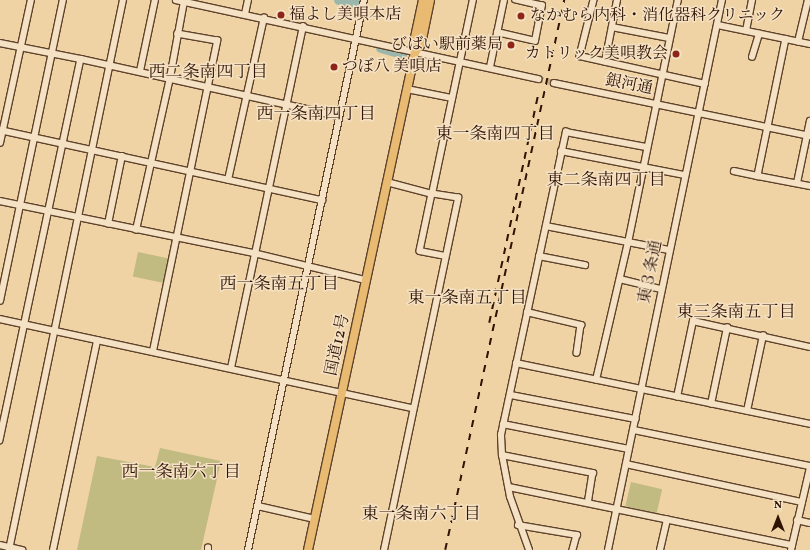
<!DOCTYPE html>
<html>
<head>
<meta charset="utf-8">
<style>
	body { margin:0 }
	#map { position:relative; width:810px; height:550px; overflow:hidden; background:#f0d3a4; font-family:Vollkorn,"Noto Serif JP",serif }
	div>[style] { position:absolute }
	.green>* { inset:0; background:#c1ba81; transform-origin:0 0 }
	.river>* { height:10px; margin:-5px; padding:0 5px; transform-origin:5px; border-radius:5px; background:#9bb7ab }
	.minor-tunnel>* { height:5.5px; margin-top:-2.75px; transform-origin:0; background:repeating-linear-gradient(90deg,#c9ac84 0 5.5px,transparent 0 8.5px) }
	.roads { filter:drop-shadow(1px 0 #5e422b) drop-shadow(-1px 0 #5e422b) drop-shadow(0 1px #5e422b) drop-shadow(0 -1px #5e422b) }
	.minor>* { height:5.5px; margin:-2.75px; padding:0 2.75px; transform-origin:2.75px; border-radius:2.75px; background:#f5e2c4 }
	.highway>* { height:8px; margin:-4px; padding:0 4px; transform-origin:4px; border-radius:4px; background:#e8ba72 }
	.rail>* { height:1.5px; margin-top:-0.75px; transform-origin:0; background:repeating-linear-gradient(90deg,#2e1203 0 7px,transparent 0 14px) }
	.dots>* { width:11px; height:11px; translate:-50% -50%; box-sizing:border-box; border:2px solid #f5e2c4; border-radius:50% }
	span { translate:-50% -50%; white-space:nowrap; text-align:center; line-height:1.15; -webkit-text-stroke:3px #f5e2c4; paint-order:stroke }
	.poi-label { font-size:16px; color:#2e1203 }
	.left { translate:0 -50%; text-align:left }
	.right { translate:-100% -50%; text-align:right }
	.street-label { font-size:16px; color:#2e1203 }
	.neighbourhood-label { font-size:17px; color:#2e1203 }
	.north { position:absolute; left:758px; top:498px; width:40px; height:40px; -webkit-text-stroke:3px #f5e2c4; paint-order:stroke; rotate:0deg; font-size:11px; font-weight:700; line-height:16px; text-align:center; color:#2e1203 }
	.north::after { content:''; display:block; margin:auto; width:14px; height:18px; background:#2e1203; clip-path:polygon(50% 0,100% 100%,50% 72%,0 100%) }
</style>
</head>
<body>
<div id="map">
	<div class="green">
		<i style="left:138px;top:252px;width:33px;height:25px;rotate:12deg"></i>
		<i style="clip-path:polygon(160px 448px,221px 461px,201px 550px,77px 550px,97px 456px,155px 467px)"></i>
		<i style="left:631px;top:482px;width:32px;height:25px;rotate:13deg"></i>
	</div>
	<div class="river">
		<i style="left:339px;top:0;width:18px;rotate:13deg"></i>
		<i style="left:381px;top:48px;width:22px;rotate:16deg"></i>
	</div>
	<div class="minor-tunnel">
		<i style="left:538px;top:79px;width:16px;rotate:14deg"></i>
	</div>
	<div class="roads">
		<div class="minor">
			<i style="left:176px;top:0;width:371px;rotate:12.3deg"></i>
			<i style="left:594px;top:0;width:58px;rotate:104deg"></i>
			<i style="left:580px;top:56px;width:128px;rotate:12.6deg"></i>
			<i style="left:245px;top:14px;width:14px;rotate:-78deg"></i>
			<i style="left:718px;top:25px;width:94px;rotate:11.7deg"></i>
			<i style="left:612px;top:27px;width:58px;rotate:10.9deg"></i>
			<i style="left:746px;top:31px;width:32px;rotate:-79deg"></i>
			<i style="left:497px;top:32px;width:39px;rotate:13deg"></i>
			<i style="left:535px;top:41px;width:36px;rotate:-79deg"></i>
			<i style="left:542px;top:6px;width:27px;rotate:-167deg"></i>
			<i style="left:786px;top:39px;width:140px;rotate:101.6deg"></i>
			<i style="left:758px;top:176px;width:53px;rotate:10.9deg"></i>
			<i style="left:798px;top:42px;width:43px;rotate:-76.6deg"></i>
			<i style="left:0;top:43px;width:83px;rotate:11.2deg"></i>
			<i style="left:81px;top:59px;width:390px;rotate:102deg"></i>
			<i style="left:752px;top:57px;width:24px;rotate:-73deg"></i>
			<i style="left:81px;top:59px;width:264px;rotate:12.5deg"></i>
			<i style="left:605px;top:62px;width:63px;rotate:-79deg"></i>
			<i style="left:490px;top:67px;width:68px;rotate:-78.2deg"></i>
			<i style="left:140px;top:71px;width:73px;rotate:-78.1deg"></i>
			<i style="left:554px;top:83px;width:261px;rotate:11.7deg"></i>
			<i style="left:407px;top:89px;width:46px;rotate:11.3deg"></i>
			<i style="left:0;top:130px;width:330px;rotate:12.3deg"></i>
			<i style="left:0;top:143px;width:146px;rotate:-77.8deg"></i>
			<i style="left:561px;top:151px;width:126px;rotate:11deg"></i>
			<i style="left:734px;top:171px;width:25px;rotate:12deg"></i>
			<i style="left:228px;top:180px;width:166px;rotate:-77.5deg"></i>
			<i style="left:387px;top:182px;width:47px;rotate:14.9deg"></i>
			<i style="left:432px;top:194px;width:58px;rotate:101.9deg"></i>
			<i style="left:420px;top:251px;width:25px;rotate:11deg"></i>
			<i style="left:797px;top:183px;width:63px;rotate:-78.2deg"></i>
			<i style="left:0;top:201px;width:259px;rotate:11.6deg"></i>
			<i style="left:254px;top:253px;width:115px;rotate:13.6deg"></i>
			<i style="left:108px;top:224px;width:69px;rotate:-78.4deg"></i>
			<i style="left:546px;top:226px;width:125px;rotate:11deg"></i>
			<i style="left:136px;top:230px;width:156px;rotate:-77.4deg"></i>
			<i style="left:170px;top:78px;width:77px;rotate:-79.6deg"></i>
			<i style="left:539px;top:256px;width:47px;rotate:11.1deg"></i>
			<i style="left:620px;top:279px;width:42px;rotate:13.7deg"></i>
			<i style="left:0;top:301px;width:308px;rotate:-78.2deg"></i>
			<i style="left:527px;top:312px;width:56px;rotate:13.5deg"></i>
			<i style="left:581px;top:325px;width:28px;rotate:98deg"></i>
			<i style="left:0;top:319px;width:422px;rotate:12.2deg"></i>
			<i style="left:153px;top:351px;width:317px;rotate:-78.3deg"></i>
			<i style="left:217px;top:41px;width:40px;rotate:-170deg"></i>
			<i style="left:516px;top:363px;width:300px;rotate:11.7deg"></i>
			<i style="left:231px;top:368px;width:349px;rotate:-78.1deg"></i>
			<i style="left:596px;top:380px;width:141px;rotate:-76.9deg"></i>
			<i style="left:628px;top:243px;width:248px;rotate:-78.4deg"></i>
			<i style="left:511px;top:395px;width:127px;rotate:10.9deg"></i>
			<i style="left:677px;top:397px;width:78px;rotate:-78.1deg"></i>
			<i style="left:693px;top:321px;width:120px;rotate:12.5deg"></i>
			<i style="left:711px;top:404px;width:78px;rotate:-78.1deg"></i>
			<i style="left:747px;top:411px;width:77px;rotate:-78deg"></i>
			<i style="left:503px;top:424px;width:128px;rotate:11.2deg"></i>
			<i style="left:634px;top:430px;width:180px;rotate:11.6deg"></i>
			<i style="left:502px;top:455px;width:93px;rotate:11.2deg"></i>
			<i style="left:593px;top:473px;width:30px;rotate:99deg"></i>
			<i style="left:626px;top:464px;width:180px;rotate:12.2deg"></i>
			<i style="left:509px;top:487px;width:289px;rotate:11.6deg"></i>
			<i style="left:258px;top:506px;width:58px;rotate:12.8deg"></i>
			<i style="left:797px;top:520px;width:13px;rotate:13deg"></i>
			<i style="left:518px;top:525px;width:60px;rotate:9.6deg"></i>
			<i style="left:577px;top:535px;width:16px;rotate:105deg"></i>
			<i style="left:0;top:545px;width:23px;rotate:13deg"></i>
			<i style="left:9px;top:550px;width:562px;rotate:-78.29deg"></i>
			<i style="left:53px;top:550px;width:214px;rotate:-78.1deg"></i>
			<i style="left:208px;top:550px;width:2px;rotate:-90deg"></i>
			<i style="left:248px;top:550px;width:562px;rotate:-78.09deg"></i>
			<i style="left:384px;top:550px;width:360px;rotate:-78.1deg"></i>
			<i style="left:458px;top:198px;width:26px;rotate:-171deg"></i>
			<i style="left:432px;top:194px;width:198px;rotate:-78.1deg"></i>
			<i style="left:529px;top:550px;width:56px;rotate:-109.7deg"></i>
			<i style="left:510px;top:497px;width:43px;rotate:-100.8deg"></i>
			<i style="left:502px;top:455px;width:20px;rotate:-93deg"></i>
			<i style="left:501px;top:435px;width:310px;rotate:-77.9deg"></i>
			<i style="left:566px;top:132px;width:81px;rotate:10.6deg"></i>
			<i style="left:608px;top:550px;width:562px;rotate:-78.29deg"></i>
			<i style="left:660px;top:550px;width:31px;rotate:-77deg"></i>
			<i style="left:791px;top:550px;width:84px;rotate:-77deg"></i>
		</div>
		<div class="highway">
			<i style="left:415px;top:52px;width:10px;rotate:-53deg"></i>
			<i style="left:421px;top:44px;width:45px;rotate:-78.4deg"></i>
			<i style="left:308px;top:550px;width:509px;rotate:-77.87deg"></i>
			<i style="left:415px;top:52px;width:10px;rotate:-96deg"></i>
			<i style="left:414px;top:42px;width:43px;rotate:-77.9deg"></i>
		</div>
	</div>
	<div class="rail">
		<i style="left:489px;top:323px;width:234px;rotate:-77.9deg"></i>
		<i style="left:445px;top:550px;width:563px;rotate:-77.79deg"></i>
	</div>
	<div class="dots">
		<i style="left:281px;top:15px;background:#8f2418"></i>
		<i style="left:521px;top:16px;background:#8f2418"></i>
		<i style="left:511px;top:45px;background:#8f2418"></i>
		<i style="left:676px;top:54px;background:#8f2418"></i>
		<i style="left:334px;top:67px;background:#8f2418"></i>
	</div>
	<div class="poi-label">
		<span class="left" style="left:289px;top:15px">福よし美唄本店</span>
		<span class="left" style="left:530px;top:16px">なかむら内科・消化器科クリニック</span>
		<span class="right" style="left:503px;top:45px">びばい駅前薬局</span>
		<span class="right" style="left:668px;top:54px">カトリック美唄教会</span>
		<span class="left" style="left:342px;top:67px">つぼ八 美唄店</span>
	</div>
	<div class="street-label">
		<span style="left:629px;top:85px;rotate:11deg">銀河通</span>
		<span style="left:651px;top:272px;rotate:-79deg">東３条通</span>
		<span style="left:338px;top:345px;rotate:-78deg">国道12号</span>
	</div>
	<div class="neighbourhood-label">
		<span style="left:208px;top:73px">西二条南四丁目</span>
		<span style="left:316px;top:115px">西一条南四丁目</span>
		<span style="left:495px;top:135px">東一条南四丁目</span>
		<span style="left:606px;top:181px">東二条南四丁目</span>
		<span style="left:279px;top:285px">西一条南五丁目</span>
		<span style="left:467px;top:299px">東一条南五丁目</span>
		<span style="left:736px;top:313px">東三条南五丁目</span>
		<span style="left:181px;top:473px">西一条南六丁目</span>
		<span style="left:421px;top:515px">東一条南六丁目</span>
	</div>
	<div class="north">N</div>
</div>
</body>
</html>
